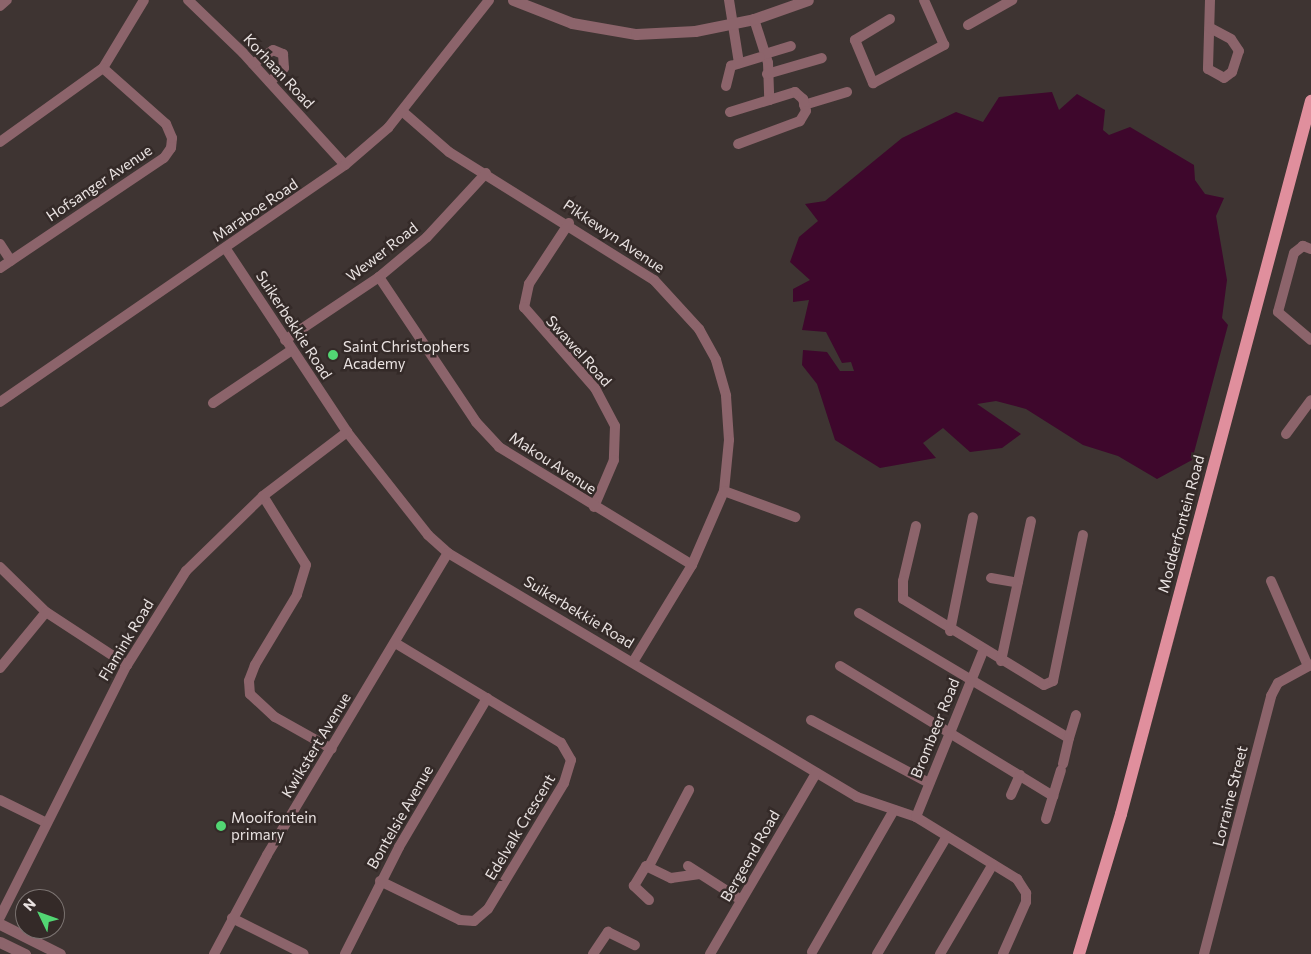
<!DOCTYPE html>
<html>
<head>
<meta charset="utf-8">
<style>
	body { margin:0 }
	#map { position:relative; width:1311px; height:954px; overflow:hidden; background:#3e3432; font-family:Commissioner,sans-serif }
	div>[style] { position:absolute }
	.water>* { inset:0; background:#3e072c }
	.minor>* { height:10px; margin:-5px; padding:0 5px; transform-origin:5px; border-radius:5px; background:#8c646b }
	.tertiary>* { height:11px; margin:-5.5px; padding:0 5.5px; transform-origin:5.5px; border-radius:5.5px; background:#8c646b }
	.primary>* { height:12px; margin:-6px; padding:0 6px; transform-origin:6px; border-radius:6px; background:#e08f9d }
	.dots>* { width:14px; height:14px; translate:-50% -50%; box-sizing:border-box; border:2px solid #342a28; border-radius:50% }
	span { translate:-50% -50%; white-space:nowrap; text-align:center; line-height:1.15; -webkit-text-stroke:5px #342a28; paint-order:stroke }
	.street-label { font-size:15px; color:#e9e2e1 }
	.poi-label { font-size:15px; color:#e9e2e1 }
	.left { translate:0 -50%; text-align:left }
	.north { position:absolute; left:15px; top:889px; width:50px; height:50px; box-sizing:border-box; background:#342a28; border:1px solid #7c7472; border-radius:50%; rotate:312deg; font-size:14px; font-weight:700; line-height:20px; text-align:center; color:#e9e2e1 }
	.north::after { content:''; display:block; margin:auto; width:18px; height:22px; background:#52d673; clip-path:polygon(50% 0,100% 100%,50% 72%,0 100%) }
</style>
</head>
<body>
<div id="map">
	<div class="water">
		<i style="clip-path:polygon(1052px 92px,1059px 110px,1077px 94px,1105px 110px,1103px 130px,1109px 135px,1130px 127px,1194px 165px,1195px 180px,1205px 194px,1224px 198px,1216px 216px,1227px 280px,1222px 318px,1228px 325px,1192px 460px,1157px 479px,1118px 456px,1083px 445px,1026px 409px,996px 401px,977px 404px,1021px 434px,1002px 448px,970px 452px,943px 428px,923px 443px,936px 458px,880px 468px,835px 440px,817px 384px,802px 365px,803px 350px,827px 352px,840px 371px,854px 371px,851px 362px,842px 363px,826px 332px,802px 330px,809px 300px,793px 302px,793px 289px,810px 280px,790px 262px,799px 237px,818px 221px,805px 204px,825px 201px,902px 138px,956px 112px,983px 122px,999px 97px)"></i>
	</div>
	<div class="minor">
		<i style="left:188px;top:0;width:76px;rotate:43.9deg"></i>
		<i style="left:243px;top:53px;width:151px;rotate:47.7deg"></i>
		<i style="left:729px;top:0;width:64px;rotate:81deg"></i>
		<i style="left:1210px;top:0;width:69px;rotate:91.7deg"></i>
		<i style="left:1208px;top:69px;width:18px;rotate:29deg"></i>
		<i style="left:1224px;top:78px;width:10px;rotate:-37deg"></i>
		<i style="left:1232px;top:72px;width:22px;rotate:-72deg"></i>
		<i style="left:1239px;top:51px;width:14px;rotate:-124deg"></i>
		<i style="left:1231px;top:39px;width:24px;rotate:-152deg"></i>
		<i style="left:0;top:6px;width:9px;rotate:-41deg"></i>
		<i style="left:754px;top:19px;width:46px;rotate:72.3deg"></i>
		<i style="left:768px;top:63px;width:37px;rotate:88deg"></i>
		<i style="left:890px;top:19px;width:41px;rotate:149deg"></i>
		<i style="left:855px;top:40px;width:47px;rotate:67.3deg"></i>
		<i style="left:873px;top:83px;width:81px;rotate:-28.2deg"></i>
		<i style="left:944px;top:45px;width:49px;rotate:-114deg"></i>
		<i style="left:968px;top:25px;width:51px;rotate:-29.6deg"></i>
		<i style="left:765px;top:54px;width:27px;rotate:-17deg"></i>
		<i style="left:253px;top:64px;width:24px;rotate:-35deg"></i>
		<i style="left:273px;top:50px;width:11px;rotate:22deg"></i>
		<i style="left:283px;top:54px;width:14px;rotate:86deg"></i>
		<i style="left:284px;top:68px;width:20px;rotate:135deg"></i>
		<i style="left:767px;top:74px;width:57px;rotate:-16.2deg"></i>
		<i style="left:726px;top:86px;width:21px;rotate:-76deg"></i>
		<i style="left:731px;top:66px;width:30px;rotate:-17deg"></i>
		<i style="left:804px;top:105px;width:45px;rotate:-16.8deg"></i>
		<i style="left:402px;top:111px;width:62px;rotate:41.1deg"></i>
		<i style="left:449px;top:152px;width:242px;rotate:32deg"></i>
		<i style="left:654px;top:280px;width:67px;rotate:47.4deg"></i>
		<i style="left:699px;top:329px;width:35px;rotate:61deg"></i>
		<i style="left:716px;top:360px;width:37px;rotate:74deg"></i>
		<i style="left:726px;top:396px;width:44px;rotate:86.1deg"></i>
		<i style="left:729px;top:440px;width:51px;rotate:95.6deg"></i>
		<i style="left:724px;top:491px;width:81px;rotate:113.4deg"></i>
		<i style="left:692px;top:565px;width:114px;rotate:121.3deg"></i>
		<i style="left:730px;top:112px;width:68px;rotate:-17.1deg"></i>
		<i style="left:795px;top:92px;width:11px;rotate:41deg"></i>
		<i style="left:803px;top:99px;width:12px;rotate:76deg"></i>
		<i style="left:806px;top:111px;width:12px;rotate:121deg"></i>
		<i style="left:800px;top:121px;width:66px;rotate:159.6deg"></i>
		<i style="left:0;top:142px;width:127px;rotate:-35.7deg"></i>
		<i style="left:103px;top:68px;width:79px;rotate:-58.9deg"></i>
		<i style="left:569px;top:223px;width:73px;rotate:123.3deg"></i>
		<i style="left:529px;top:284px;width:24px;rotate:102deg"></i>
		<i style="left:524px;top:307px;width:108px;rotate:48.8deg"></i>
		<i style="left:595px;top:388px;width:43px;rotate:62.2deg"></i>
		<i style="left:615px;top:426px;width:34px;rotate:92deg"></i>
		<i style="left:614px;top:460px;width:51px;rotate:113.1deg"></i>
		<i style="left:0;top:244px;width:20px;rotate:57deg"></i>
		<i style="left:226px;top:249px;width:219px;rotate:56.5deg"></i>
		<i style="left:347px;top:432px;width:131px;rotate:51.8deg"></i>
		<i style="left:428px;top:535px;width:27px;rotate:42deg"></i>
		<i style="left:448px;top:553px;width:476px;rotate:30.8deg"></i>
		<i style="left:857px;top:797px;width:62px;rotate:18.7deg"></i>
		<i style="left:916px;top:817px;width:119px;rotate:31.5deg"></i>
		<i style="left:1017px;top:879px;width:17px;rotate:57deg"></i>
		<i style="left:1026px;top:893px;width:9px;rotate:90deg"></i>
		<i style="left:1026px;top:902px;width:57px;rotate:113.9deg"></i>
		<i style="left:1311px;top:249px;width:9px;rotate:-159deg"></i>
		<i style="left:1303px;top:246px;width:11px;rotate:142deg"></i>
		<i style="left:1294px;top:253px;width:61px;rotate:105.2deg"></i>
		<i style="left:1278px;top:312px;width:43px;rotate:40.3deg"></i>
		<i style="left:0;top:268px;width:197px;rotate:-33.9deg"></i>
		<i style="left:164px;top:158px;width:12px;rotate:-55deg"></i>
		<i style="left:171px;top:148px;width:10px;rotate:-84deg"></i>
		<i style="left:172px;top:138px;width:15px;rotate:-113deg"></i>
		<i style="left:166px;top:124px;width:84px;rotate:-138.4deg"></i>
		<i style="left:379px;top:277px;width:174px;rotate:56.2deg"></i>
		<i style="left:476px;top:422px;width:34px;rotate:47deg"></i>
		<i style="left:499px;top:447px;width:226px;rotate:31.4deg"></i>
		<i style="left:285px;top:340px;width:113px;rotate:-33.8deg"></i>
		<i style="left:379px;top:277px;width:62px;rotate:-39.8deg"></i>
		<i style="left:427px;top:237px;width:87px;rotate:-47.3deg"></i>
		<i style="left:0;top:402px;width:419px;rotate:-34.5deg"></i>
		<i style="left:345px;top:165px;width:57px;rotate:-40.7deg"></i>
		<i style="left:388px;top:128px;width:163px;rotate:-51.7deg"></i>
		<i style="left:213px;top:403px;width:95px;rotate:-33.9deg"></i>
		<i style="left:1286px;top:434px;width:42px;rotate:-53.7deg"></i>
		<i style="left:724px;top:491px;width:76px;rotate:20.1deg"></i>
		<i style="left:263px;top:496px;width:81px;rotate:58.1deg"></i>
		<i style="left:306px;top:565px;width:31px;rotate:107deg"></i>
		<i style="left:297px;top:595px;width:82px;rotate:121deg"></i>
		<i style="left:255px;top:665px;width:17px;rotate:111deg"></i>
		<i style="left:249px;top:681px;width:13px;rotate:86deg"></i>
		<i style="left:250px;top:694px;width:34px;rotate:43deg"></i>
		<i style="left:275px;top:717px;width:65px;rotate:29.3deg"></i>
		<i style="left:916px;top:526px;width:57px;rotate:103.3deg"></i>
		<i style="left:903px;top:581px;width:18px;rotate:90deg"></i>
		<i style="left:903px;top:599px;width:165px;rotate:31.4deg"></i>
		<i style="left:1044px;top:685px;width:10px;rotate:-24deg"></i>
		<i style="left:1053px;top:681px;width:149px;rotate:-78.4deg"></i>
		<i style="left:0;top:567px;width:64px;rotate:44.4deg"></i>
		<i style="left:46px;top:612px;width:97px;rotate:33.2deg"></i>
		<i style="left:991px;top:578px;width:27px;rotate:10deg"></i>
		<i style="left:1271px;top:581px;width:93px;rotate:66.5deg"></i>
		<i style="left:859px;top:613px;width:244px;rotate:30.8deg"></i>
		<i style="left:1069px;top:738px;width:24px;rotate:-73deg"></i>
		<i style="left:950px;top:631px;width:116px;rotate:-78.6deg"></i>
		<i style="left:1001px;top:661px;width:143px;rotate:-77.9deg"></i>
		<i style="left:840px;top:666px;width:250px;rotate:31.4deg"></i>
		<i style="left:0;top:668px;width:72px;rotate:-50.6deg"></i>
		<i style="left:811px;top:720px;width:134px;rotate:28.1deg"></i>
		<i style="left:1063px;top:764px;width:27px;rotate:-77deg"></i>
		<i style="left:1011px;top:795px;width:22px;rotate:-66deg"></i>
		<i style="left:0;top:800px;width:52px;rotate:26.1deg"></i>
		<i style="left:916px;top:817px;width:179px;rotate:-68deg"></i>
		<i style="left:1046px;top:819px;width:51px;rotate:-73deg"></i>
		<i style="left:649px;top:866px;width:86px;rotate:-62.2deg"></i>
		<i style="left:688px;top:866px;width:63px;rotate:32.7deg"></i>
		<i style="left:380px;top:881px;width:89px;rotate:26deg"></i>
		<i style="left:460px;top:920px;width:14px;rotate:4deg"></i>
		<i style="left:474px;top:921px;width:18px;rotate:-41deg"></i>
		<i style="left:488px;top:909px;width:147px;rotate:-58.9deg"></i>
		<i style="left:564px;top:783px;width:24px;rotate:-73deg"></i>
		<i style="left:571px;top:760px;width:20px;rotate:-120deg"></i>
		<i style="left:561px;top:743px;width:194px;rotate:-148.9deg"></i>
		<i style="left:649px;top:900px;width:21px;rotate:-137deg"></i>
		<i style="left:634px;top:886px;width:23px;rotate:-59deg"></i>
		<i style="left:646px;top:866px;width:28px;rotate:26deg"></i>
		<i style="left:671px;top:878px;width:29px;rotate:-8deg"></i>
		<i style="left:0;top:917px;width:282px;rotate:-63.3deg"></i>
		<i style="left:127px;top:665px;width:111px;rotate:-57.9deg"></i>
		<i style="left:186px;top:571px;width:107px;rotate:-44.2deg"></i>
		<i style="left:263px;top:496px;width:106px;rotate:-37.3deg"></i>
		<i style="left:232px;top:918px;width:80px;rotate:26.6deg"></i>
		<i style="left:812px;top:952px;width:164px;rotate:-60deg"></i>
		<i style="left:214px;top:954px;width:112px;rotate:-61.8deg"></i>
		<i style="left:267px;top:855px;width:352px;rotate:-59.1deg"></i>
		<i style="left:345px;top:954px;width:120px;rotate:-63.2deg"></i>
		<i style="left:399px;top:847px;width:173px;rotate:-59.4deg"></i>
		<i style="left:593px;top:954px;width:27px;rotate:-56deg"></i>
		<i style="left:608px;top:932px;width:30px;rotate:26deg"></i>
		<i style="left:710px;top:954px;width:210px;rotate:-59.6deg"></i>
		<i style="left:877px;top:954px;width:137px;rotate:-59.3deg"></i>
		<i style="left:940px;top:954px;width:104px;rotate:-59.5deg"></i>
		<i style="left:1204px;top:954px;width:267px;rotate:-75.4deg"></i>
		<i style="left:1271px;top:696px;width:15px;rotate:-62deg"></i>
		<i style="left:1278px;top:683px;width:38px;rotate:-29deg"></i>
	</div>
	<div class="tertiary">
		<i style="left:513px;top:0;width:63px;rotate:21.3deg"></i>
		<i style="left:572px;top:23px;width:65px;rotate:9.8deg"></i>
		<i style="left:636px;top:34px;width:59px;rotate:-2.9deg"></i>
		<i style="left:695px;top:31px;width:60px;rotate:-11.5deg"></i>
		<i style="left:754px;top:19px;width:57px;rotate:-19.4deg"></i>
		<i style="left:0;top:924px;width:67px;rotate:26.6deg"></i>
		<i style="left:0;top:942px;width:28px;rotate:26deg"></i>
	</div>
	<div class="primary">
		<i style="left:1079px;top:954px;width:146px;rotate:-73.3deg"></i>
		<i style="left:1121px;top:814px;width:738px;rotate:-75.08deg"></i>
	</div>
	<div class="dots">
		<i style="left:333px;top:355px;background:#52d673"></i>
		<i style="left:221px;top:826px;background:#52d673"></i>
	</div>
	<div class="street-label">
		<span style="left:279px;top:71px;rotate:47deg">Korhaan Road</span>
		<span style="left:99px;top:183px;rotate:-34deg">Hofsanger Avenue</span>
		<span style="left:255px;top:210px;rotate:-34deg">Maraboe Road</span>
		<span style="left:614px;top:236px;rotate:34deg">Pikkewyn Avenue</span>
		<span style="left:382px;top:252px;rotate:-38deg">Wewer Road</span>
		<span style="left:294px;top:325px;rotate:57deg">Suikerbekkie Road</span>
		<span style="left:579px;top:351px;rotate:48deg">Swawel Road</span>
		<span style="left:553px;top:463px;rotate:33deg">Makou Avenue</span>
		<span style="left:1181px;top:524px;rotate:-75deg">Modderfontein Road</span>
		<span style="left:579px;top:612px;rotate:31deg">Suikerbekkie Road</span>
		<span style="left:126px;top:640px;rotate:-59deg">Flamink Road</span>
		<span style="left:935px;top:728px;rotate:-68deg">Brombeer Road</span>
		<span style="left:316px;top:745px;rotate:-59deg">Kwikstert Avenue</span>
		<span style="left:1230px;top:796px;rotate:-76deg">Lorraine Street</span>
		<span style="left:400px;top:817px;rotate:-60deg">Bontelsie Avenue</span>
		<span style="left:520px;top:827px;rotate:-59deg">Edelvalk Crescent</span>
		<span style="left:750px;top:856px;rotate:-60deg">Bergeend Road</span>
	</div>
	<div class="poi-label">
		<span class="left" style="left:343px;top:355px">Saint Christophers<br>Academy</span>
		<span class="left" style="left:231px;top:826px">Mooifontein<br>primary</span>
	</div>
	<div class="north">N</div>
</div>
</body>
</html>
